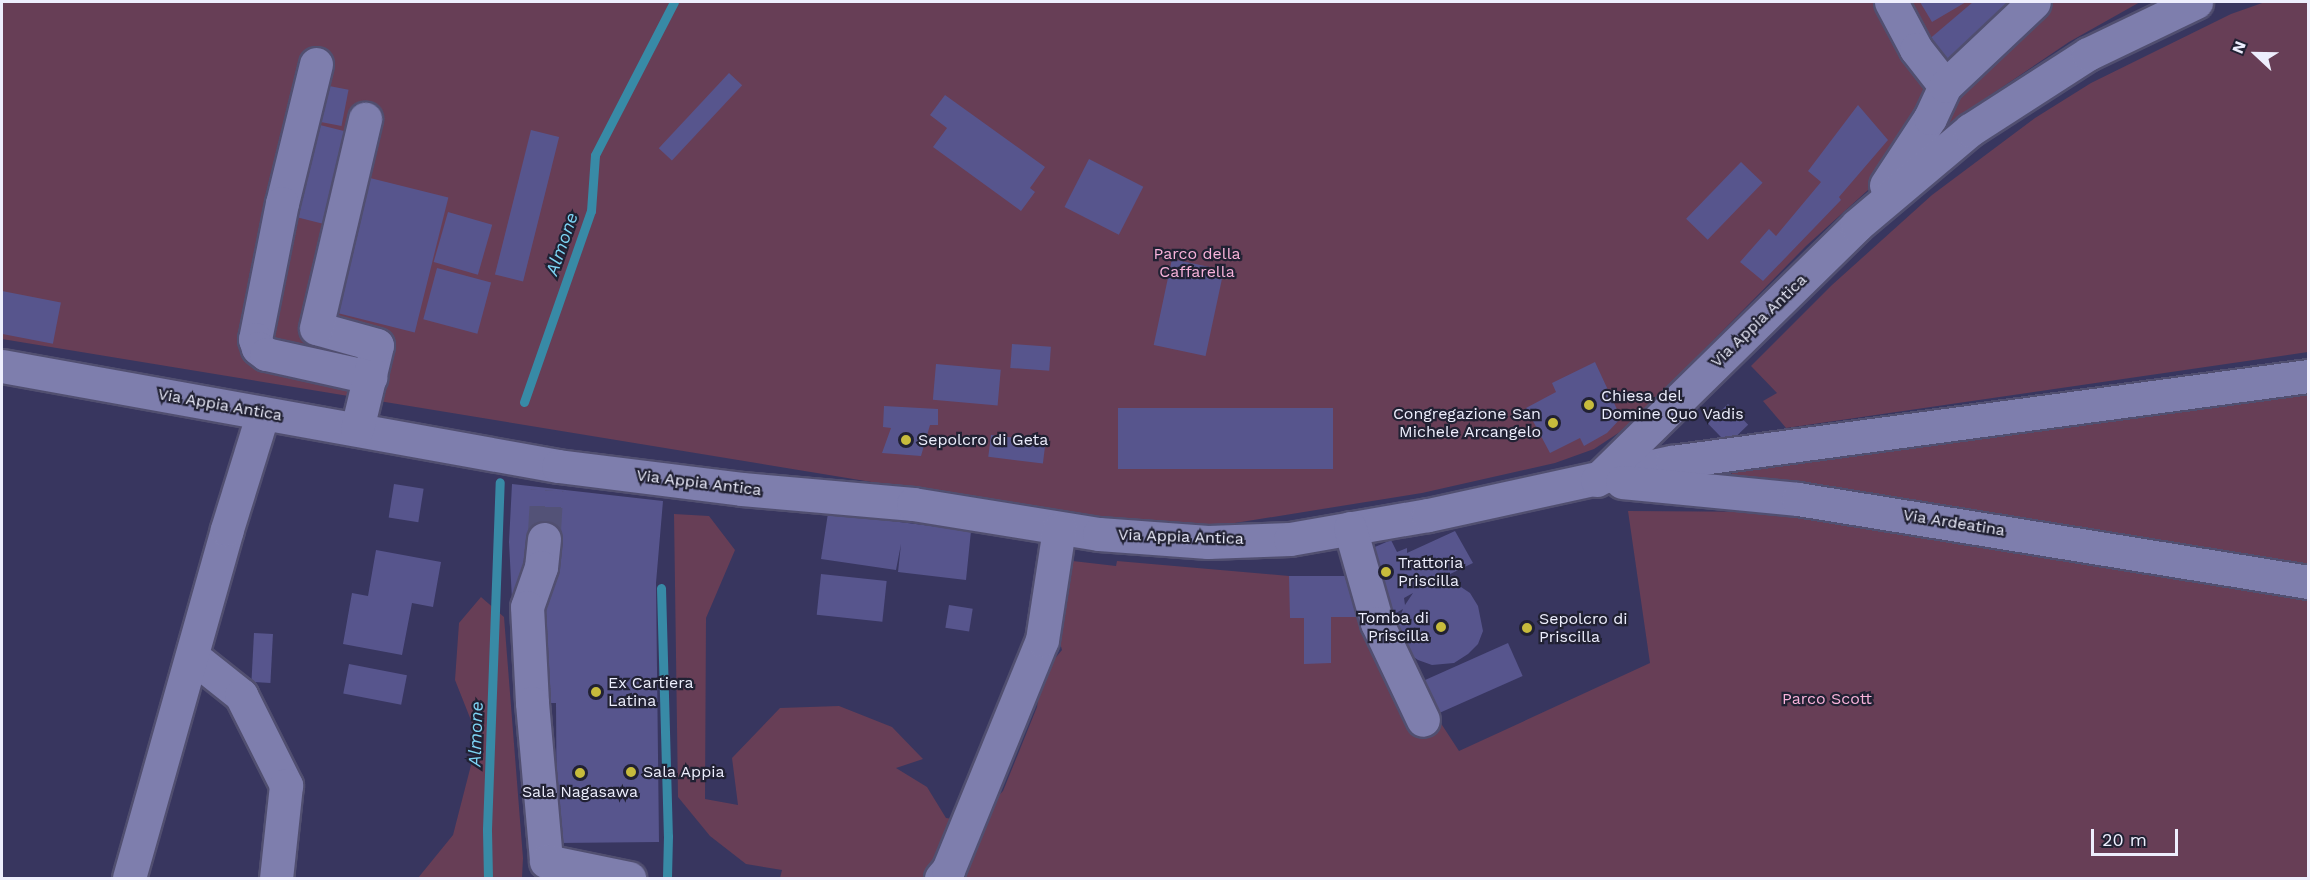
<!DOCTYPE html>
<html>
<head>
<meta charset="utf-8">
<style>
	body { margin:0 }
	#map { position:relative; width:2310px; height:880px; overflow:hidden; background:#38365f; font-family:"Work Sans",sans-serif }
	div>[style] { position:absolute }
	.green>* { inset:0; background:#673e56 }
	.stream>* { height:9px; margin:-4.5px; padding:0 4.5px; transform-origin:4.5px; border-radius:4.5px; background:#388aa6 }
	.building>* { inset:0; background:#57558d; transform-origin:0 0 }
	.minor-tunnel>* { height:33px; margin-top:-16.5px; transform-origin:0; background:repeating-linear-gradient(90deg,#535277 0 33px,transparent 0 49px) }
	.roads { filter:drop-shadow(2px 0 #514f70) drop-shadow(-2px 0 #514f70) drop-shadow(0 2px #514f70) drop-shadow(0 -2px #514f70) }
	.minor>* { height:33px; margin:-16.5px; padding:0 16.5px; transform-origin:16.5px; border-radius:16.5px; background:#7e7ead }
	.dots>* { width:16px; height:16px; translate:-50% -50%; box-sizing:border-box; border:3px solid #212133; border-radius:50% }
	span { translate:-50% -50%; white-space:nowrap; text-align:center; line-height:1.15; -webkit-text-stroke:4.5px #212133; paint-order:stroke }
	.park-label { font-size:16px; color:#f9b3db }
	.street-label { font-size:16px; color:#edeefd }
	.poi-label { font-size:16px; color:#edeefd }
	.left { translate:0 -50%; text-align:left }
	.right { translate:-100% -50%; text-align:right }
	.water-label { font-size:18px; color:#7dd4f4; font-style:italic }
	.frame { position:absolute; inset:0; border:3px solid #edeefd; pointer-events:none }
	.north { position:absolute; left:2226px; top:24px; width:60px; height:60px; -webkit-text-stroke:4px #212133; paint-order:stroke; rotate:292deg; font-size:16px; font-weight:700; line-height:24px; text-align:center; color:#edeefd }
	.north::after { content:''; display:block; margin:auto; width:21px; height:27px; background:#edeefd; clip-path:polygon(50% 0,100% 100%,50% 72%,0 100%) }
	.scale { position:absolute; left:2091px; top:829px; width:87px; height:27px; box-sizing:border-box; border:3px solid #edeefd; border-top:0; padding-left:8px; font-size:18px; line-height:21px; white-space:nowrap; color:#edeefd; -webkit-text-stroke:4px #212133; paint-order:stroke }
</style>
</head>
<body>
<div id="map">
	<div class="green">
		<i style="clip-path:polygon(2px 2px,2140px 2px,2069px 42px,1958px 117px,1909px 153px,1806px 246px,1629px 426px,1594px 449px,1555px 463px,1422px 493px,1210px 527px,1099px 517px,902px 487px,2px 339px)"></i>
		<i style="clip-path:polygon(2265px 2px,2308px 2px,2308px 352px,1786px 428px,1763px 401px,1777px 393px,1751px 366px,1832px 285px,1932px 195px,2035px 118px,2091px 83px,2231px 14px)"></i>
		<i style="clip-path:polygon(2308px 384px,2308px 574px,1952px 506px,1733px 480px,1730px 466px)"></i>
		<i style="clip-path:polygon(1628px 511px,1798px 512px,2103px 561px,2308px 598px,2308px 878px,780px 878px,782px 870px,746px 864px,710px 836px,678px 797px,674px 514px,709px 516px,735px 550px,706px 618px,705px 799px,738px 805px,732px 758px,780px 708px,839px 706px,892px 727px,923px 759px,896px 768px,927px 787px,946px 818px,973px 822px,1003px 791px,1037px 707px,1041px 675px,1062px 650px,1049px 604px,1064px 560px,1116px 566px,1117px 561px,1289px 576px,1325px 576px,1414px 682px,1459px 751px,1650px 663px)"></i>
		<i style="clip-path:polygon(481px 597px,504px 617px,523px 858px,522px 878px,418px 878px,453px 835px,478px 738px,455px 680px,459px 623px)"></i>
	</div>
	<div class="stream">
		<i style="left:524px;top:402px;width:202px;rotate:-70.7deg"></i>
		<i style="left:591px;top:211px;width:56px;rotate:-85.9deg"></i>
		<i style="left:595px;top:155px;width:172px;rotate:-62.7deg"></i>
		<i style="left:661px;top:588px;width:248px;rotate:88.4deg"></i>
		<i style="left:668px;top:836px;width:42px;rotate:91.4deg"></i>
		<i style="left:488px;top:878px;width:49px;rotate:-91.2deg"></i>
		<i style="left:487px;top:829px;width:347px;rotate:-87.9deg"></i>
	</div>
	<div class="building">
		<i style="clip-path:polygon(1920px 2px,1966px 2px,1932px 22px)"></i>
		<i style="clip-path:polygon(1973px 2px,2011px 2px,1940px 71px,1920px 47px)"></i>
		<i style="left:729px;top:73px;width:18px;height:103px;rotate:43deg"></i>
		<i style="left:324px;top:85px;width:25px;height:37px;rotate:11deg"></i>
		<i style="clip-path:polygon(945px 95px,1045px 167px,1030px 188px,1035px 192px,1021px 211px,933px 147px,947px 128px,930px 115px)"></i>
		<i style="clip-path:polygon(1858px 105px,1888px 140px,1839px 197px,1841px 200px,1763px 281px,1740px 262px,1769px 229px,1776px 236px,1821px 182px,1808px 171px)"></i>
		<i style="left:312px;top:123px;width:36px;height:95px;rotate:14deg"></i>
		<i style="left:531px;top:130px;width:29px;height:149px;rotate:14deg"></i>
		<i style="left:1089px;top:159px;width:61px;height:54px;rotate:27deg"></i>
		<i style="left:1741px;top:162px;width:30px;height:79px;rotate:44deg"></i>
		<i style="left:362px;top:176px;width:89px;height:139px;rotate:14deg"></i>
		<i style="left:448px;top:212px;width:46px;height:52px;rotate:16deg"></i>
		<i style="left:1172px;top:259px;width:53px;height:88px;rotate:12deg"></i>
		<i style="left:437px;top:268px;width:56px;height:53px;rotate:15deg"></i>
		<i style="left:2px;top:291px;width:60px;height:42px;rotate:11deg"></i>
		<i style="left:1012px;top:344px;width:39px;height:24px;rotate:4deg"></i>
		<i style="clip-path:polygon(1595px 362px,1621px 418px,1607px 433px,1584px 446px,1580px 438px,1550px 453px,1526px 408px,1556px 392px,1552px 383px)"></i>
		<i style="left:936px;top:364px;width:65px;height:36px;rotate:5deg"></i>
		<i style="left:1728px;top:404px;width:29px;height:28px;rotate:46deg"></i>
		<i style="clip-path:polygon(884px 406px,938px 409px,938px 425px,930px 425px,921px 456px,882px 453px,891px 428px,883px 427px)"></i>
		<i style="left:1118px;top:408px;width:215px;height:61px"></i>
		<i style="left:991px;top:435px;width:55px;height:22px;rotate:7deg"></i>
		<i style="left:394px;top:484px;width:30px;height:34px;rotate:9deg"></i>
		<i style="clip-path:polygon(512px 484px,663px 501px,656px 583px,659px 842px,557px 843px,556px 703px,543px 703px,512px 600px,509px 542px)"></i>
		<i style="clip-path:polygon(828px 513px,971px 531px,966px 580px,898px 572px,901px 544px,896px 570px,821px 559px)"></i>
		<i style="clip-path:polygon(evenodd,1455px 531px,1473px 563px,1423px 587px,1436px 582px,1450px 582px,1461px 587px,1470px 593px,1478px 606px,1483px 631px,1478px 644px,1468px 654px,1454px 663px,1432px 665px,1418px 660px,1405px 651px,1399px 638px,1398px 622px,1403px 609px,1387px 618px,1368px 550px,1391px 540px,1397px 552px,1407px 548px,1407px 553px,1455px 531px,1413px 593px,1405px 605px,1404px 598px,1413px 593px)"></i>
		<i style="clip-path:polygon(376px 550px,441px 562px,433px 607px,412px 603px,402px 655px,343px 644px,352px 593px,368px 596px)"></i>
		<i style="left:821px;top:574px;width:66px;height:41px;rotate:6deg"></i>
		<i style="clip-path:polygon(1289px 576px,1360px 576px,1360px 617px,1331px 617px,1331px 663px,1304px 664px,1304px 618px,1290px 618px)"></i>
		<i style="left:949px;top:605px;width:24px;height:23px;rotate:9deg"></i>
		<i style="left:254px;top:633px;width:19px;height:49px;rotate:3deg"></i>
		<i style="left:1508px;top:643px;width:36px;height:95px;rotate:66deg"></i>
		<i style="left:349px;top:664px;width:59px;height:30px;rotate:11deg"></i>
	</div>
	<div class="minor-tunnel">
		<i style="left:544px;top:539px;width:49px;rotate:-86.5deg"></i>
	</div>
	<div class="roads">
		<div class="minor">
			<i style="left:1891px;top:2px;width:53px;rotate:62deg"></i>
			<i style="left:1916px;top:49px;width:47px;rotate:51.9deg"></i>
			<i style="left:316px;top:64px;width:143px;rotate:103.7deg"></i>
			<i style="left:282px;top:203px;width:139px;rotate:101.2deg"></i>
			<i style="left:255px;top:339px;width:9px;rotate:72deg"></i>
			<i style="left:258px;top:348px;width:10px;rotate:37deg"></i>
			<i style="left:266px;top:354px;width:107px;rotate:12.5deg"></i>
			<i style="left:1886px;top:185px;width:80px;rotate:-56.7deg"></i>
			<i style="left:1930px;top:118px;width:35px;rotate:-65deg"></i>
			<i style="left:1945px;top:86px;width:122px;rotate:-43.3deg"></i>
			<i style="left:2px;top:366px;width:565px;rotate:10.2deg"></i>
			<i style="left:558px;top:466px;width:185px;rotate:7.1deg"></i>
			<i style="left:742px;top:489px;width:172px;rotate:5deg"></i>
			<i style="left:913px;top:504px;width:188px;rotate:9.2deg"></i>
			<i style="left:1099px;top:534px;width:109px;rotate:4.2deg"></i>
			<i style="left:1208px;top:542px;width:82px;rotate:-2.1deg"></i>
			<i style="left:1290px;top:539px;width:140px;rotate:-9.9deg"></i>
			<i style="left:1428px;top:515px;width:250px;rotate:-12.3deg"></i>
			<i style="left:1672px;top:462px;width:642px;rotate:-7.7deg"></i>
			<i style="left:357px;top:429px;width:86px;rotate:-76.6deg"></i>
			<i style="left:377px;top:345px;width:63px;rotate:-164.4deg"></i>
			<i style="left:316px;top:328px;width:215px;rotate:-76.8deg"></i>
			<i style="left:1597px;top:480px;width:364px;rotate:-44.4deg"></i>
			<i style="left:1857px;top:225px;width:148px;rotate:-40.1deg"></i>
			<i style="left:1970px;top:130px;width:140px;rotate:-32.8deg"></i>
			<i style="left:2088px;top:54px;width:120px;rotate:-25.7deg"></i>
			<i style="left:1622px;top:482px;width:177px;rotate:5.5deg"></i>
			<i style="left:1798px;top:499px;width:517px;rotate:9.24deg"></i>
			<i style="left:1350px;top:528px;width:99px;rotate:74.1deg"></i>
			<i style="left:1377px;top:623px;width:107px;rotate:64.6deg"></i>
			<i style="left:544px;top:539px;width:28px;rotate:96deg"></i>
			<i style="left:541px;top:567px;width:42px;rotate:109.3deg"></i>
			<i style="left:527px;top:607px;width:96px;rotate:87deg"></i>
			<i style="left:532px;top:703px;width:159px;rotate:84.9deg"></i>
			<i style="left:546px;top:861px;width:85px;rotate:11.6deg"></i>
			<i style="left:192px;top:656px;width:63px;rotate:38.5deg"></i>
			<i style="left:241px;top:695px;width:101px;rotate:63.4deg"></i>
			<i style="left:286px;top:785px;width:94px;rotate:96.1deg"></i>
			<i style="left:129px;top:878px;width:362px;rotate:-74.3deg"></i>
			<i style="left:227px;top:529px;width:121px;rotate:-72.8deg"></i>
			<i style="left:941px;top:878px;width:11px;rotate:-49deg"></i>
			<i style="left:948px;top:870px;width:248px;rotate:-67.8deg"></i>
			<i style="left:1042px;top:640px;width:112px;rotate:-81.3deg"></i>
		</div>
	</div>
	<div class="dots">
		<i style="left:1589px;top:405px;background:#c7bb3c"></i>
		<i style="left:1553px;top:423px;background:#c7bb3c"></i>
		<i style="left:906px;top:440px;background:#c7bb3c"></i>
		<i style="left:1386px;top:572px;background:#c7bb3c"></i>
		<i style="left:1441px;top:627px;background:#c7bb3c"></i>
		<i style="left:1527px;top:628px;background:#c7bb3c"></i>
		<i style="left:596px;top:692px;background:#c7bb3c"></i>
		<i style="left:631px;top:772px;background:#c7bb3c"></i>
		<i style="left:580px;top:773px;background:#c7bb3c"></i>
	</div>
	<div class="park-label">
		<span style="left:1197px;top:263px">Parco della<br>Caffarella</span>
		<span style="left:1827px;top:699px">Parco Scott</span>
	</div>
	<div class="street-label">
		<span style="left:1759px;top:321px;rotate:-44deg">Via Appia Antica</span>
		<span style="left:220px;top:405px;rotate:10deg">Via Appia Antica</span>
		<span style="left:699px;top:483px;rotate:7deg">Via Appia Antica</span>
		<span style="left:1954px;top:523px;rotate:9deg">Via Ardeatina</span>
		<span style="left:1181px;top:537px;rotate:2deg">Via Appia Antica</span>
	</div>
	<div class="poi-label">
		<span class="left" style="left:1601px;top:405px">Chiesa del<br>Domine Quo Vadis</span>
		<span class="right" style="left:1541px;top:423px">Congregazione San<br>Michele Arcangelo</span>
		<span class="left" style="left:918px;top:440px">Sepolcro di Geta</span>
		<span class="left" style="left:1398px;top:572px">Trattoria<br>Priscilla</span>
		<span class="right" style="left:1429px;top:627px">Tomba di<br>Priscilla</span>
		<span class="left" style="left:1539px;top:628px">Sepolcro di<br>Priscilla</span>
		<span class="left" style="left:608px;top:692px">Ex Cartiera<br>Latina</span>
		<span class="left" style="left:643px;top:772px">Sala Appia</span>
		<span style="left:580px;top:792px">Sala Nagasawa</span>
	</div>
	<div class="water-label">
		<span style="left:562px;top:244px;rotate:-71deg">Almone</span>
		<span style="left:476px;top:734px;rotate:-88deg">Almone</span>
	</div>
	<div class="frame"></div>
	<div class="north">N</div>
	<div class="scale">20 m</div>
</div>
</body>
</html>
